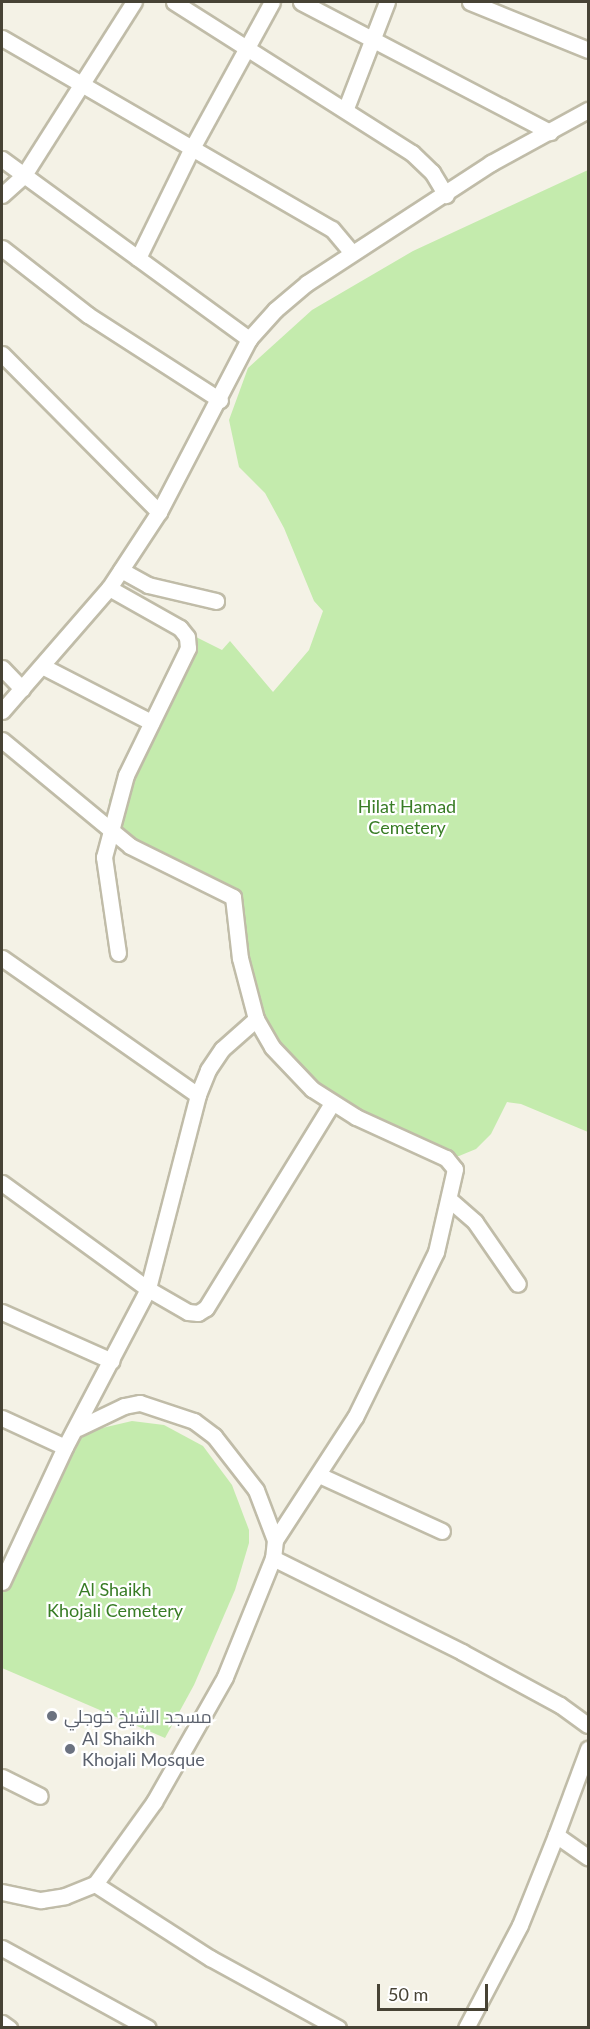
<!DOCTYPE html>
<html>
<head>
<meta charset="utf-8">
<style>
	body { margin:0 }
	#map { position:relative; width:590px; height:2029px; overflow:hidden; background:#f4f2e6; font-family:Lato,Cairo,sans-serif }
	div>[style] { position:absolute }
	.green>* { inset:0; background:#c4ebad }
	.roads { filter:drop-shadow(2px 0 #c0bca8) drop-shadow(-2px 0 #c0bca8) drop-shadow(0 2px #c0bca8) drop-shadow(0 -2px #c0bca8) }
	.minor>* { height:15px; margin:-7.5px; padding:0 7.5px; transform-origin:7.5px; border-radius:7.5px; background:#fff }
	.dots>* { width:16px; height:16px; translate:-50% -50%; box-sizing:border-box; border:3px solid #fff; border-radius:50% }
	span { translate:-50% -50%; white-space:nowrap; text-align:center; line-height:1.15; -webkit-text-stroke:4.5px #fff; paint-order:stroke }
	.park-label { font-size:18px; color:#387c25 }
	.worship-label { font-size:18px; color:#5b616d }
	.left { translate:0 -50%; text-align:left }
	.frame { position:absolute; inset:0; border:3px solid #474335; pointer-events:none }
	.scale { position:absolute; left:377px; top:1984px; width:111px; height:27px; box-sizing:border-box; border:3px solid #474335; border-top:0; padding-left:8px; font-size:18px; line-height:21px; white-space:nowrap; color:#474335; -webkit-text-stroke:4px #fff; paint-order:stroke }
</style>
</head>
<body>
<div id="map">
	<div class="green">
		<i style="clip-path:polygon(588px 170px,588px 1132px,521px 1104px,507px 1102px,491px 1134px,476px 1149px,459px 1156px,442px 1157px,324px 1101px,270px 1056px,255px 1018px,238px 893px,119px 834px,110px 820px,109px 800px,136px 738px,192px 635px,222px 650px,230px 641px,273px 692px,309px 650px,323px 611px,314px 601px,284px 528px,265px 493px,239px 467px,229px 420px,248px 368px,312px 310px,413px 251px)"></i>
		<i style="clip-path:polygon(132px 1421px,164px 1425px,203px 1446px,232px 1485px,249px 1530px,249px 1543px,235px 1590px,194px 1685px,165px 1738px,2px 1668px,2px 1590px,71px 1443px,85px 1432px)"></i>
	</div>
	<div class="roads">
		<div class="minor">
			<i style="left:174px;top:2px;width:282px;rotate:32.4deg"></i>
			<i style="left:412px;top:153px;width:28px;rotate:44deg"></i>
			<i style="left:432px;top:172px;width:27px;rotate:59deg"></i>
			<i style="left:301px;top:2px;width:281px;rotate:27.6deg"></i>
			<i style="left:470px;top:2px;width:127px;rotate:22.1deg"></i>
			<i style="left:2px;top:38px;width:381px;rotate:30.1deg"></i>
			<i style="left:332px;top:229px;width:31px;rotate:50deg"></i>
			<i style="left:346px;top:108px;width:114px;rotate:-68.9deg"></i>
			<i style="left:2px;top:159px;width:306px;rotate:36.1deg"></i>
			<i style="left:2px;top:195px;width:30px;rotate:-42deg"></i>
			<i style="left:24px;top:175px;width:205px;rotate:-57.6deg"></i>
			<i style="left:2px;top:248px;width:109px;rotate:37.9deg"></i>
			<i style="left:88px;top:315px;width:157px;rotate:32.8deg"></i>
			<i style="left:138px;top:258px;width:123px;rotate:-63.9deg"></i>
			<i style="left:192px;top:148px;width:166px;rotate:-61.3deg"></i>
			<i style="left:2px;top:354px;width:223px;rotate:45.2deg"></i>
			<i style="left:121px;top:570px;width:31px;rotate:29deg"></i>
			<i style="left:148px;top:585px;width:70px;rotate:13.2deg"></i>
			<i style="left:109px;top:588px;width:81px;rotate:29.4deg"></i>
			<i style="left:180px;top:628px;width:11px;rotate:52deg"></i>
			<i style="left:187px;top:637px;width:11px;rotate:85deg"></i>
			<i style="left:188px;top:648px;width:141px;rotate:116deg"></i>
			<i style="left:126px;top:775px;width:85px;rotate:105deg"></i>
			<i style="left:104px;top:857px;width:97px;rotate:81.7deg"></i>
			<i style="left:42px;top:666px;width:123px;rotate:27.2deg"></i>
			<i style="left:2px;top:668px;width:29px;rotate:46deg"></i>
			<i style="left:2px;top:711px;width:163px;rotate:-49deg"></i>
			<i style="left:109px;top:588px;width:91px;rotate:-56.7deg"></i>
			<i style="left:159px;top:512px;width:195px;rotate:-62.5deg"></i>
			<i style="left:249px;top:339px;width:39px;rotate:-48deg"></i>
			<i style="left:275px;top:310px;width:42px;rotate:-40.2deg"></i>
			<i style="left:307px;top:283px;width:220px;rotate:-33.1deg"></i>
			<i style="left:491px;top:163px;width:111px;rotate:-28.7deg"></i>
			<i style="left:2px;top:740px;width:166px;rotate:39.6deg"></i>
			<i style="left:130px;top:846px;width:115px;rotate:26.3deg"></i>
			<i style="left:233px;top:897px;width:61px;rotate:83.5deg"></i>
			<i style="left:240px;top:958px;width:63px;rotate:75.3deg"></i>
			<i style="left:256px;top:1019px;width:45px;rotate:138.6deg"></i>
			<i style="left:222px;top:1049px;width:25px;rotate:124deg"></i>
			<i style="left:208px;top:1070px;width:27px;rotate:112deg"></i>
			<i style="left:198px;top:1095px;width:200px;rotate:104.5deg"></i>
			<i style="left:148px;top:1289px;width:178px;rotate:117.7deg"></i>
			<i style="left:65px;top:1447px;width:149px;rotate:115deg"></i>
			<i style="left:2px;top:958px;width:239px;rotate:35deg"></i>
			<i style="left:256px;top:1019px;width:32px;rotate:60deg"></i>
			<i style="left:272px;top:1047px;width:58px;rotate:46.4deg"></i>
			<i style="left:312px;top:1089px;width:52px;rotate:32.5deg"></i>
			<i style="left:356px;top:1117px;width:99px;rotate:24.5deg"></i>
			<i style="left:446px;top:1158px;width:14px;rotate:51deg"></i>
			<i style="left:455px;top:1169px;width:85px;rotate:102.9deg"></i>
			<i style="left:436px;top:1252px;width:184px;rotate:116.1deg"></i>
			<i style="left:355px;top:1417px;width:147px;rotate:123deg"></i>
			<i style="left:2px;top:1183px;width:180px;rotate:36deg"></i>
			<i style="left:148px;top:1289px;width:46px;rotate:29.9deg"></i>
			<i style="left:188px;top:1312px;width:10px;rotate:6deg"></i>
			<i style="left:198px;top:1313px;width:9px;rotate:-32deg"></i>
			<i style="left:206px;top:1308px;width:241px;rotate:-58.4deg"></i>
			<i style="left:450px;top:1200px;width:33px;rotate:41deg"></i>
			<i style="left:475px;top:1222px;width:75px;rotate:55.3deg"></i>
			<i style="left:2px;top:1312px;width:120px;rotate:24deg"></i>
			<i style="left:2px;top:1418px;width:69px;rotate:24.7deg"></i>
			<i style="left:78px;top:1428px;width:51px;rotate:-25.6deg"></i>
			<i style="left:124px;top:1406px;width:16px;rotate:-11deg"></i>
			<i style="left:140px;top:1403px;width:57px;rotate:18.4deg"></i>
			<i style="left:194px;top:1421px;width:25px;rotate:37deg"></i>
			<i style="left:214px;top:1436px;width:68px;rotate:52.1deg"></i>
			<i style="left:256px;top:1490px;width:53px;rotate:69.2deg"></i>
			<i style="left:275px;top:1540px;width:18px;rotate:96deg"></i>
			<i style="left:273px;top:1558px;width:128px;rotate:112deg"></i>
			<i style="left:225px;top:1677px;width:144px;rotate:119.6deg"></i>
			<i style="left:154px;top:1802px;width:101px;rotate:125.7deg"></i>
			<i style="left:319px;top:1475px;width:135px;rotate:24.5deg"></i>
			<i style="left:273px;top:1558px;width:211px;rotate:26.4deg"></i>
			<i style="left:462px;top:1652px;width:111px;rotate:28.4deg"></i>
			<i style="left:560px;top:1705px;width:34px;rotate:36deg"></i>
			<i style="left:2px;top:1777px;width:42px;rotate:26.6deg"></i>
			<i style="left:556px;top:1835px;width:92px;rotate:-69.6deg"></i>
			<i style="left:2px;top:1892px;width:40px;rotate:12deg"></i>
			<i style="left:41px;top:1900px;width:24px;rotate:-9deg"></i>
			<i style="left:65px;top:1896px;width:32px;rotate:-22deg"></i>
			<i style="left:95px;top:1884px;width:137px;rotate:32.8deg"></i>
			<i style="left:210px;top:1958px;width:146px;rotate:28.7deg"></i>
			<i style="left:2px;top:1948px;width:166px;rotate:28.7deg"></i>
			<i style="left:2px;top:2023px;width:9px;rotate:36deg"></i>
			<i style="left:466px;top:2028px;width:116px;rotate:-62.3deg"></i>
			<i style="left:520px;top:1925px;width:97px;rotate:-68.2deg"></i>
			<i style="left:556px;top:1835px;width:39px;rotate:35deg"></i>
		</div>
	</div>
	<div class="dots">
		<i style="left:52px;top:1716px;background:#6b7280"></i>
		<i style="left:70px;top:1749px;background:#6b7280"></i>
	</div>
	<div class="park-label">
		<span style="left:407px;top:817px">Hilat Hamad<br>Cemetery</span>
		<span style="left:115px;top:1600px">Al Shaikh<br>Khojali Cemetery</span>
	</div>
	<div class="worship-label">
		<span class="left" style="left:64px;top:1716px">مسجد الشيخ خوجلي</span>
		<span class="left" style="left:82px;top:1749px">Al Shaikh<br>Khojali Mosque</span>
	</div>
	<div class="frame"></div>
	<div class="scale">50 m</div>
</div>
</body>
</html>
